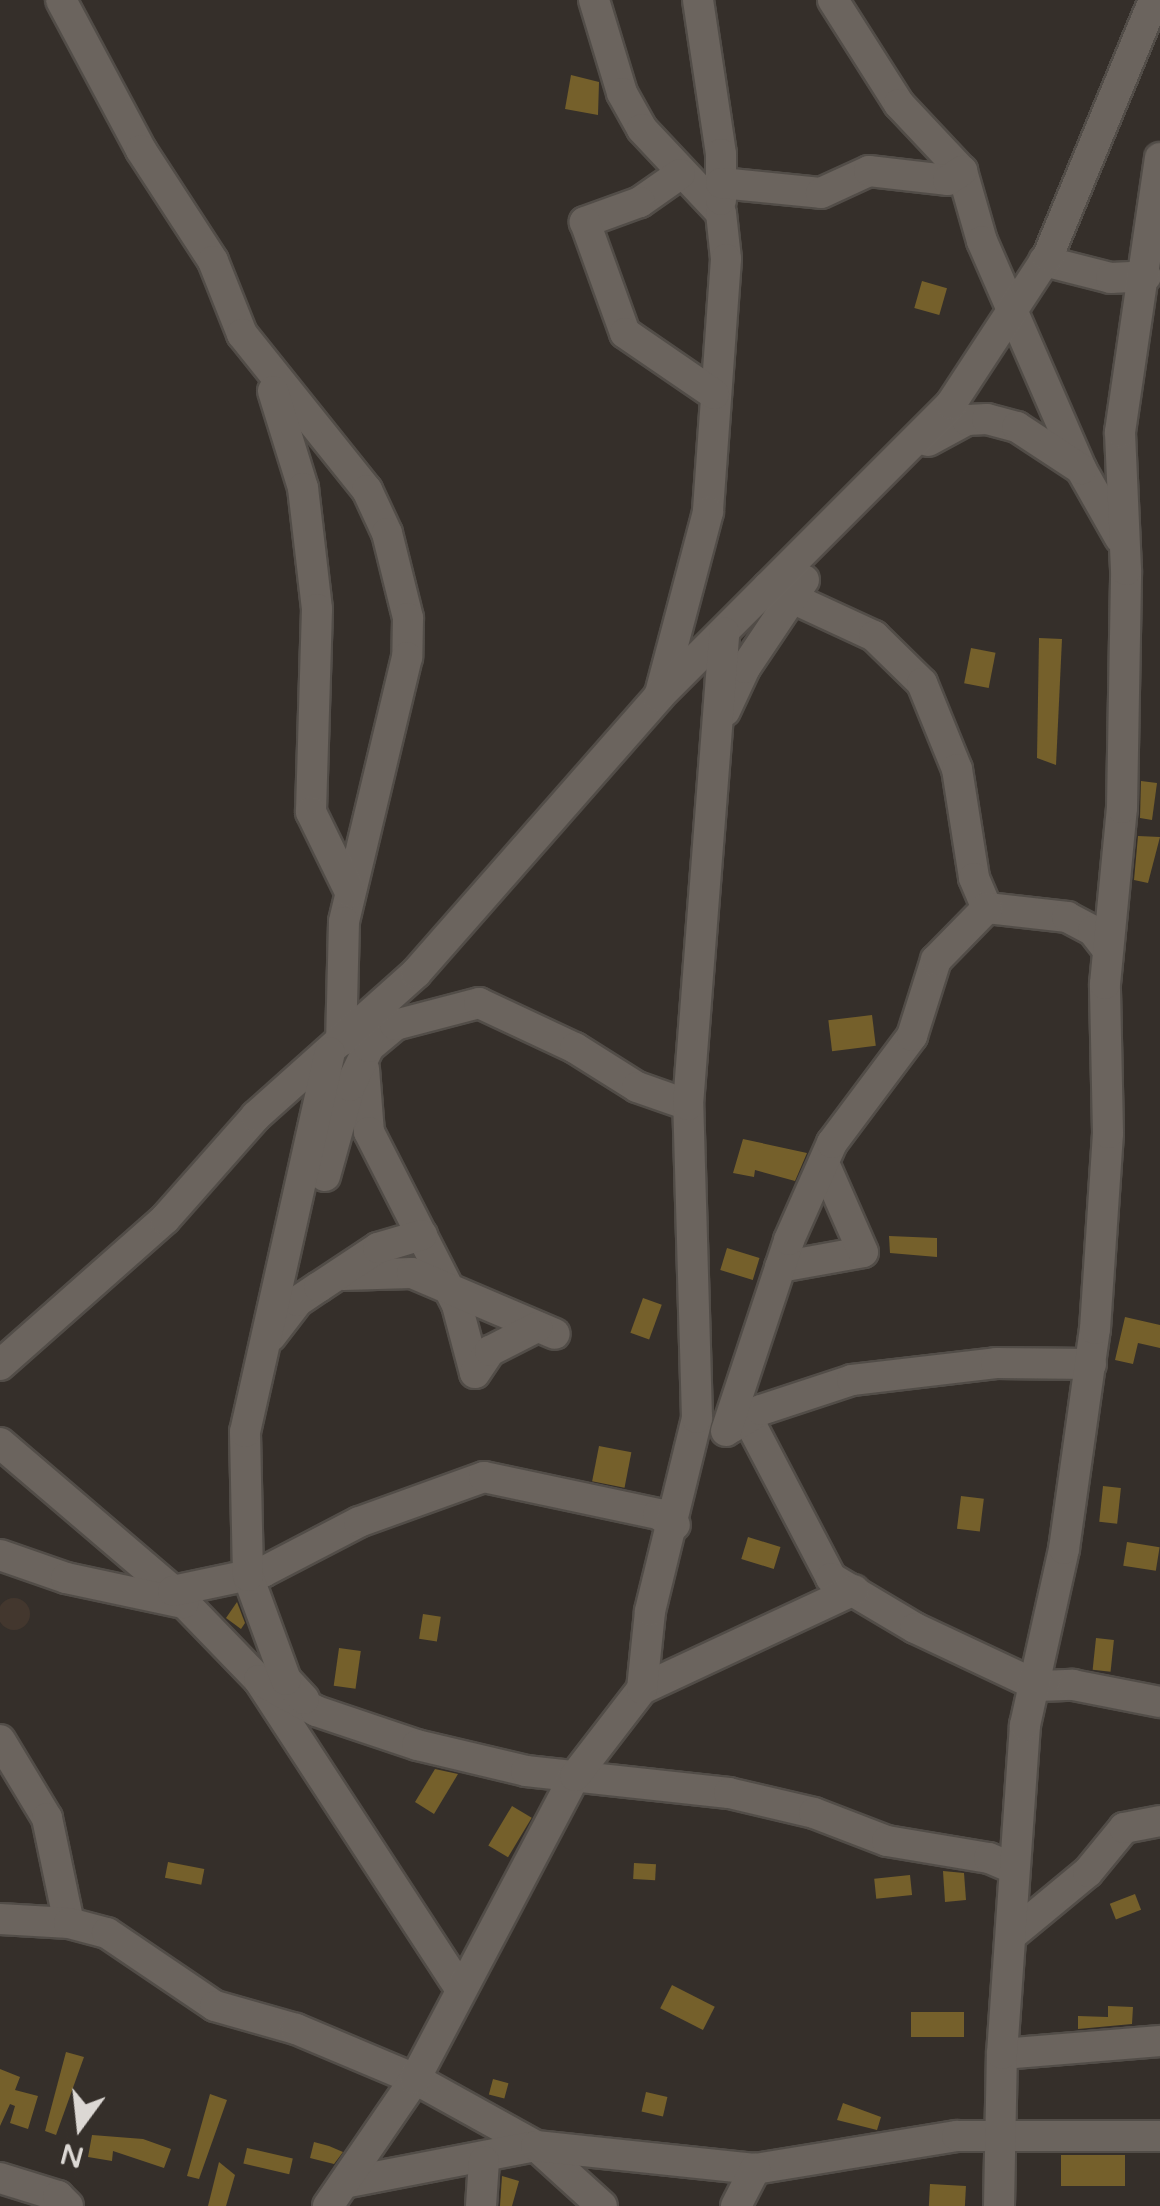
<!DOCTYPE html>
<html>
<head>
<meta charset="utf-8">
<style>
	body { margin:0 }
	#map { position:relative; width:1160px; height:2206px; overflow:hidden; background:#352f2a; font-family:"Varela Round",sans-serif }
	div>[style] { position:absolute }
	.built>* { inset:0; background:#43372e }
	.round { border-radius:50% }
	.building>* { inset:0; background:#75602b; transform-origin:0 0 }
	.roads { filter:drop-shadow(2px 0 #524d48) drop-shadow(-2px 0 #524d48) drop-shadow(0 2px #524d48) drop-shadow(0 -2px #524d48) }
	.minor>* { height:30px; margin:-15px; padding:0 15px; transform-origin:15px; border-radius:15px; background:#6b645e }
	span { translate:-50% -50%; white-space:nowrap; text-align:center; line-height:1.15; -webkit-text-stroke:8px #352f2a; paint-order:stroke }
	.north { position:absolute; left:30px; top:2076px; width:100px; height:100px; -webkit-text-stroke:8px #352f2a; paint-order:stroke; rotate:195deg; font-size:28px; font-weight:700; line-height:40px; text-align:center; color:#dcd8d4 }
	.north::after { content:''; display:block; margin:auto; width:35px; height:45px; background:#dcd8d4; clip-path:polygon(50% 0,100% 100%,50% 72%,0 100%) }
</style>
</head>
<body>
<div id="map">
	<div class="built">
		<i class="round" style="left:-2px;top:1598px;width:32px;height:32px"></i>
	</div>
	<div class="building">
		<i style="clip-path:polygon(571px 75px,599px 82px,598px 115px,565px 109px)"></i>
		<i style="left:922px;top:281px;width:26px;height:28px;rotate:16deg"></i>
		<i style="clip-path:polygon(1039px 638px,1062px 639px,1056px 765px,1037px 758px)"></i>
		<i style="left:971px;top:648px;width:25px;height:36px;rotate:11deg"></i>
		<i style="clip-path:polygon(1141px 781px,1157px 783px,1152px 820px,1140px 818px)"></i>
		<i style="clip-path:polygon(1138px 836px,1160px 837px,1148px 883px,1134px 880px)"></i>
		<i style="left:872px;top:1015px;width:31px;height:44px;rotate:83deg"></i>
		<i style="clip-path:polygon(743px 1139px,807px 1153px,795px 1181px,755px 1170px,754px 1177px,733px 1173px)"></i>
		<i style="clip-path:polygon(889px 1236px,937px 1238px,937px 1257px,890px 1253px)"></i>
		<i style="left:727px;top:1248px;width:34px;height:23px;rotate:17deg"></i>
		<i style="left:643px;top:1298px;width:20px;height:37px;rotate:20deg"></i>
		<i style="clip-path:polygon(1125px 1317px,1160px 1325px,1160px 1348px,1138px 1343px,1133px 1364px,1115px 1360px)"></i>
		<i style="left:599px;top:1446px;width:33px;height:36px;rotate:11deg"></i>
		<i style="left:1103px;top:1486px;width:18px;height:36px;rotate:6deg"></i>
		<i style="left:961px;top:1496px;width:23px;height:33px;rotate:7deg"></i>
		<i style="left:748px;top:1537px;width:34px;height:23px;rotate:17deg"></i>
		<i style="left:1127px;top:1542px;width:33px;height:24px;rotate:9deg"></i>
		<i style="clip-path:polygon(237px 1602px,245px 1623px,241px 1629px,226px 1618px)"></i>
		<i style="left:423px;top:1614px;width:18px;height:25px;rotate:9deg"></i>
		<i style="left:1096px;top:1638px;width:18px;height:32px;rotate:6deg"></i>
		<i style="left:339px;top:1648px;width:22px;height:38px;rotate:8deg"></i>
		<i style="clip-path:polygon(435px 1769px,458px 1774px,434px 1814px,415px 1802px)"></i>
		<i style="left:512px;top:1806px;width:23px;height:46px;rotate:31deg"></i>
		<i style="left:168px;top:1862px;width:37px;height:16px;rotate:11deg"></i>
		<i style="left:634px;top:1863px;width:22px;height:16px;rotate:3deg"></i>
		<i style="clip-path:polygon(943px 1871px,964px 1873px,966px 1900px,945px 1902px)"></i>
		<i style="left:910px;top:1875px;width:20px;height:36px;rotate:84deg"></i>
		<i style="left:1135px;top:1894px;width:17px;height:27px;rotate:69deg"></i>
		<i style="left:672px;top:1985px;width:48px;height:26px;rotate:27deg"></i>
		<i style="clip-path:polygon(1108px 2006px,1133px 2007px,1132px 2024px,1078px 2029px,1078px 2016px,1108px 2017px)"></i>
		<i style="left:911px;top:2012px;width:53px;height:25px"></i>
		<i style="clip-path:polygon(66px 2052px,84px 2057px,56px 2135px,45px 2131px)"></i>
		<i style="clip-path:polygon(0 2069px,20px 2077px,15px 2090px,38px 2096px,28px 2129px,10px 2123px,15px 2106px,10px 2104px,0 2126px)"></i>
		<i style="left:493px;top:2079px;width:16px;height:16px;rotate:15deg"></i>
		<i style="left:646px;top:2092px;width:22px;height:20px;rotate:13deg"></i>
		<i style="clip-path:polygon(210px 2094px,227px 2100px,199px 2179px,187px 2176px)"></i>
		<i style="clip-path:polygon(843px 2103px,881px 2117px,877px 2130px,837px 2120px)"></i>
		<i style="clip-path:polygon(92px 2135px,143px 2139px,171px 2149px,164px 2168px,113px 2151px,112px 2161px,88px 2157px)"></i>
		<i style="clip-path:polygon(314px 2142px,329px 2146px,343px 2152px,334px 2164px,310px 2158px)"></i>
		<i style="left:247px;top:2148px;width:47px;height:16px;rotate:13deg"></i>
		<i style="left:1061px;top:2155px;width:64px;height:31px"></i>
		<i style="clip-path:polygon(219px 2162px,235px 2175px,226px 2206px,208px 2206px)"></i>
		<i style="clip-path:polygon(502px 2176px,519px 2181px,512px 2206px,500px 2206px)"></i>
		<i style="left:930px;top:2184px;width:36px;height:22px;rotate:3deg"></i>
	</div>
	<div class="roads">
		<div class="minor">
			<i style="left:61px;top:0;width:170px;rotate:61.9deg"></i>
			<i style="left:141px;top:150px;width:132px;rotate:57deg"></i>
			<i style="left:213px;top:261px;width:79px;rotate:68.3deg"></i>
			<i style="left:242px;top:334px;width:200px;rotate:51.3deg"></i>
			<i style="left:367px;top:490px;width:47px;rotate:65.1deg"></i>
			<i style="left:387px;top:533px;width:88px;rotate:76.1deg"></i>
			<i style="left:408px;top:618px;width:39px;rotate:91deg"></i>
			<i style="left:407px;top:657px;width:272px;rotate:103.4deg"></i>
			<i style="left:344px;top:922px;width:119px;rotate:91.4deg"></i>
			<i style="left:594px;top:0;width:97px;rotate:73.2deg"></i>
			<i style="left:622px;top:93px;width:41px;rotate:60.9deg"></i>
			<i style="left:642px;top:129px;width:115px;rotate:46.8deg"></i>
			<i style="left:721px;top:213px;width:46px;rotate:83.8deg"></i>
			<i style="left:726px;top:259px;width:254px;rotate:94.1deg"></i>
			<i style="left:708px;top:512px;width:188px;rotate:104.8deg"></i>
			<i style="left:698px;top:0;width:156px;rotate:81.5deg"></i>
			<i style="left:721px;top:154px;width:46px;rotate:90deg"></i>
			<i style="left:833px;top:0;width:123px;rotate:57.6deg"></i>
			<i style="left:899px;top:104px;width:92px;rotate:46.8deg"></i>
			<i style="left:962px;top:171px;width:73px;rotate:74.1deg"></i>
			<i style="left:982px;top:241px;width:249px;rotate:66.5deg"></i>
			<i style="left:1081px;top:469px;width:79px;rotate:60.5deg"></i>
			<i style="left:680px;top:174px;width:49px;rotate:145deg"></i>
			<i style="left:640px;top:202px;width:59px;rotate:160deg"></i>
			<i style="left:585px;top:222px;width:118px;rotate:70.2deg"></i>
			<i style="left:625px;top:333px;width:108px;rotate:34.4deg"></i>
			<i style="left:721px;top:183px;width:100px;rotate:5.7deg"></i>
			<i style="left:821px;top:193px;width:53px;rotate:-24.6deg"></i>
			<i style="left:869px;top:171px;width:80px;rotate:6.5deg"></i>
			<i style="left:948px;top:180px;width:17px;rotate:-33deg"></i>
			<i style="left:1044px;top:261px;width:69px;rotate:14.2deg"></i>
			<i style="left:1111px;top:278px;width:35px;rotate:-3deg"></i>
			<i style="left:273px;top:391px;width:102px;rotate:72.8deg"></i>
			<i style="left:303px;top:488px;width:122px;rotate:83.4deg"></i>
			<i style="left:317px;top:609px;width:203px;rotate:91.7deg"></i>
			<i style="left:311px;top:812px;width:89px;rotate:64deg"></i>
			<i style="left:928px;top:441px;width:44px;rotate:-28.3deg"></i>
			<i style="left:967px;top:420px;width:20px;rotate:-3deg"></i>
			<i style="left:987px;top:419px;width:31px;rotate:15deg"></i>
			<i style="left:1017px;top:427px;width:77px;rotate:33.3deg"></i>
			<i style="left:768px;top:587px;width:117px;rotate:24.8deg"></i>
			<i style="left:874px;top:636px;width:67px;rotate:44.4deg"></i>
			<i style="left:922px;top:683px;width:93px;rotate:67.9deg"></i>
			<i style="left:957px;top:769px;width:110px;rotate:81.1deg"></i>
			<i style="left:974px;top:878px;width:33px;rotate:67deg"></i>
			<i style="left:987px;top:908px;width:81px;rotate:6.4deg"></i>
			<i style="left:1067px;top:917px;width:30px;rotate:28deg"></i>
			<i style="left:1093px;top:931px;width:24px;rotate:52deg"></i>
			<i style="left:725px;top:711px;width:47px;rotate:-65.1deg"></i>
			<i style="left:745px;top:668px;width:106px;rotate:-56.2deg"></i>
			<i style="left:364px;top:1069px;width:63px;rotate:85.5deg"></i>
			<i style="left:369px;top:1132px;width:194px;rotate:63deg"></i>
			<i style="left:457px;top:1305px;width:70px;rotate:75.2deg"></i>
			<i style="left:325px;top:1176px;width:93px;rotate:-74.5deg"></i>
			<i style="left:350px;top:1086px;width:43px;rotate:-64deg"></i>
			<i style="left:369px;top:1047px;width:34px;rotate:-40deg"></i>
			<i style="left:395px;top:1025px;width:87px;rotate:-14.7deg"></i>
			<i style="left:479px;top:1003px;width:106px;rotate:25.1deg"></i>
			<i style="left:575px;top:1048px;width:73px;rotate:32.2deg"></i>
			<i style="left:637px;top:1087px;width:54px;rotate:19.4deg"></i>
			<i style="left:780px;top:1267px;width:84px;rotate:-10.2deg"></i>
			<i style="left:863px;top:1252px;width:97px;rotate:-113.7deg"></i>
			<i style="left:343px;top:1275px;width:69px;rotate:-1.7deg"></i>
			<i style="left:412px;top:1273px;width:155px;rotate:23.1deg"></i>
			<i style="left:271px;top:1336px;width:44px;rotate:-52.4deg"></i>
			<i style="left:298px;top:1301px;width:25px;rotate:-34deg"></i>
			<i style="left:319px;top:1287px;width:71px;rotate:-33.5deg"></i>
			<i style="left:378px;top:1248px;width:46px;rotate:-16.5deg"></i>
			<i style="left:0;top:1365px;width:220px;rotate:-41.5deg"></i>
			<i style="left:165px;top:1219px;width:137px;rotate:-48.5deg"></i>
			<i style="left:256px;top:1116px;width:215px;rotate:-41.8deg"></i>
			<i style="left:416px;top:973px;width:368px;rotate:-48.7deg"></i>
			<i style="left:659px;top:696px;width:413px;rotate:-45deg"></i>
			<i style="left:951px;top:404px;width:177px;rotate:-56.8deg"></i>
			<i style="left:1048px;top:256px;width:277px;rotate:-67.5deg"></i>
			<i style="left:475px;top:1373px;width:27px;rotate:-56deg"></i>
			<i style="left:490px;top:1351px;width:53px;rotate:-27.1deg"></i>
			<i style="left:748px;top:1419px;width:179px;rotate:62.4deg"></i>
			<i style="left:831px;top:1578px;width:98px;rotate:30.8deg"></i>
			<i style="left:915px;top:1628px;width:136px;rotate:25.2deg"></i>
			<i style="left:1038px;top:1686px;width:35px;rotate:-2deg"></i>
			<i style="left:1073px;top:1685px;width:89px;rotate:11.1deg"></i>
			<i style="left:731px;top:1428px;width:35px;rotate:-31deg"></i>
			<i style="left:761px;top:1410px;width:96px;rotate:-18.2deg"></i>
			<i style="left:852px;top:1380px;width:145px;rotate:-6.7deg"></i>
			<i style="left:996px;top:1363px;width:95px;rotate:0.6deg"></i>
			<i style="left:726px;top:1431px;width:201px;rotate:-71.7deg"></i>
			<i style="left:789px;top:1240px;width:106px;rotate:-66.1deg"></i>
			<i style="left:832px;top:1143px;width:134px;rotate:-53.2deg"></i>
			<i style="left:912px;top:1036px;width:80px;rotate:-72.5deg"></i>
			<i style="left:936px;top:960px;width:73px;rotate:-45.6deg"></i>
			<i style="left:0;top:1443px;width:228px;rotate:40.5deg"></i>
			<i style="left:173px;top:1591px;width:124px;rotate:46deg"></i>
			<i style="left:259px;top:1680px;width:370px;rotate:56.9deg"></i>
			<i style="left:0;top:1555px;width:70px;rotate:19.2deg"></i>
			<i style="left:66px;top:1578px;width:120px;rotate:12.1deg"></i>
			<i style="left:173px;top:1591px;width:92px;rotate:-11.9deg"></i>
			<i style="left:263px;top:1572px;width:108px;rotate:-27.5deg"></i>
			<i style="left:359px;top:1522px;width:133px;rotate:-19.8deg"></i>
			<i style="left:484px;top:1477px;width:178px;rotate:12deg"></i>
			<i style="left:658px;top:1514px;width:20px;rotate:33deg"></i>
			<i style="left:259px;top:1680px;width:65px;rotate:28.5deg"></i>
			<i style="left:316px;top:1711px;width:107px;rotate:18.6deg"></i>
			<i style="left:417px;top:1745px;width:112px;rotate:13.4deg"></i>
			<i style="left:526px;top:1771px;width:204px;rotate:6.2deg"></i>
			<i style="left:729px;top:1793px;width:87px;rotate:13.2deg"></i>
			<i style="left:814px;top:1813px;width:78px;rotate:21deg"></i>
			<i style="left:887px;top:1841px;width:103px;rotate:9.5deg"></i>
			<i style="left:989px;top:1858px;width:26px;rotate:23deg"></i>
			<i style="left:642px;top:1689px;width:234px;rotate:-25deg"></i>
			<i style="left:304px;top:1699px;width:26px;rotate:-133deg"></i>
			<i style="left:286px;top:1680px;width:111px;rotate:-110.1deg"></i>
			<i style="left:248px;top:1576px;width:144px;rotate:-91.2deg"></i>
			<i style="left:245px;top:1432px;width:389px;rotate:-77.4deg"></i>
			<i style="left:0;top:1740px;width:91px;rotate:58.9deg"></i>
			<i style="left:47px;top:1818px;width:107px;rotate:78.2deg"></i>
			<i style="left:0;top:1919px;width:69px;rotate:3.3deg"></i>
			<i style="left:69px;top:1923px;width:39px;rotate:15deg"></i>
			<i style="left:107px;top:1933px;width:130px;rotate:34.1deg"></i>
			<i style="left:215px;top:2006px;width:84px;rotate:15.9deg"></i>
			<i style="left:296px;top:2029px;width:129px;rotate:22.8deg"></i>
			<i style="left:415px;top:2079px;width:138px;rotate:29deg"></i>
			<i style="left:536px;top:2146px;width:89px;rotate:42.3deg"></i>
			<i style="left:1013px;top:1934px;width:97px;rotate:-39.6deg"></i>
			<i style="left:1088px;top:1872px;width:57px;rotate:-50.7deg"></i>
			<i style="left:1124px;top:1828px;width:37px;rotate:-11deg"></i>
			<i style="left:1002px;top:2054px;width:159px;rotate:-4.7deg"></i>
			<i style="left:0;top:2178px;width:61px;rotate:17.2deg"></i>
			<i style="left:58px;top:2196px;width:14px;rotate:45deg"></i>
			<i style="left:349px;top:2182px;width:190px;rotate:-10.9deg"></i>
			<i style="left:536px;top:2146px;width:220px;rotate:6deg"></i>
			<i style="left:755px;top:2169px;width:205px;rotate:-9.3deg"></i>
			<i style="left:957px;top:2136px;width:203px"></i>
			<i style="left:328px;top:2206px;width:154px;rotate:-55.6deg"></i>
			<i style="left:415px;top:2079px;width:343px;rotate:-62.2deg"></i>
			<i style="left:575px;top:1776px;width:110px;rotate:-52.4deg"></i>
			<i style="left:642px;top:1689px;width:78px;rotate:-84.1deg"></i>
			<i style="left:650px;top:1611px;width:199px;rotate:-76.3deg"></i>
			<i style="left:697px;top:1418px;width:313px;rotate:-91.6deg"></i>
			<i style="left:688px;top:1105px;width:474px;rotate:-85.6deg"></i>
			<i style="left:481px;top:2206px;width:45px;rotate:-86.2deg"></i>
			<i style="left:736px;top:2206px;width:42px;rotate:-62.8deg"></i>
			<i style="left:999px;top:2206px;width:152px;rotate:-88.9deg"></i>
			<i style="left:1002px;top:2054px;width:330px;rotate:-86deg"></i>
			<i style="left:1025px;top:1725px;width:180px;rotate:-77.5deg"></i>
			<i style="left:1064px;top:1549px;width:222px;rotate:-82deg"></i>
			<i style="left:1095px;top:1329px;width:196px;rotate:-86.2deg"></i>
			<i style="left:1108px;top:1133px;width:149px;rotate:-91.2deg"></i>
			<i style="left:1105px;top:984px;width:177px;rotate:-84.5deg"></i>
			<i style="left:1122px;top:808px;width:238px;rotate:-89deg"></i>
			<i style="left:1126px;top:570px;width:138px;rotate:-92.5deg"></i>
			<i style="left:1120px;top:432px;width:277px;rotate:-81.7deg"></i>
		</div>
	</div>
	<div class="north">N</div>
</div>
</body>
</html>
